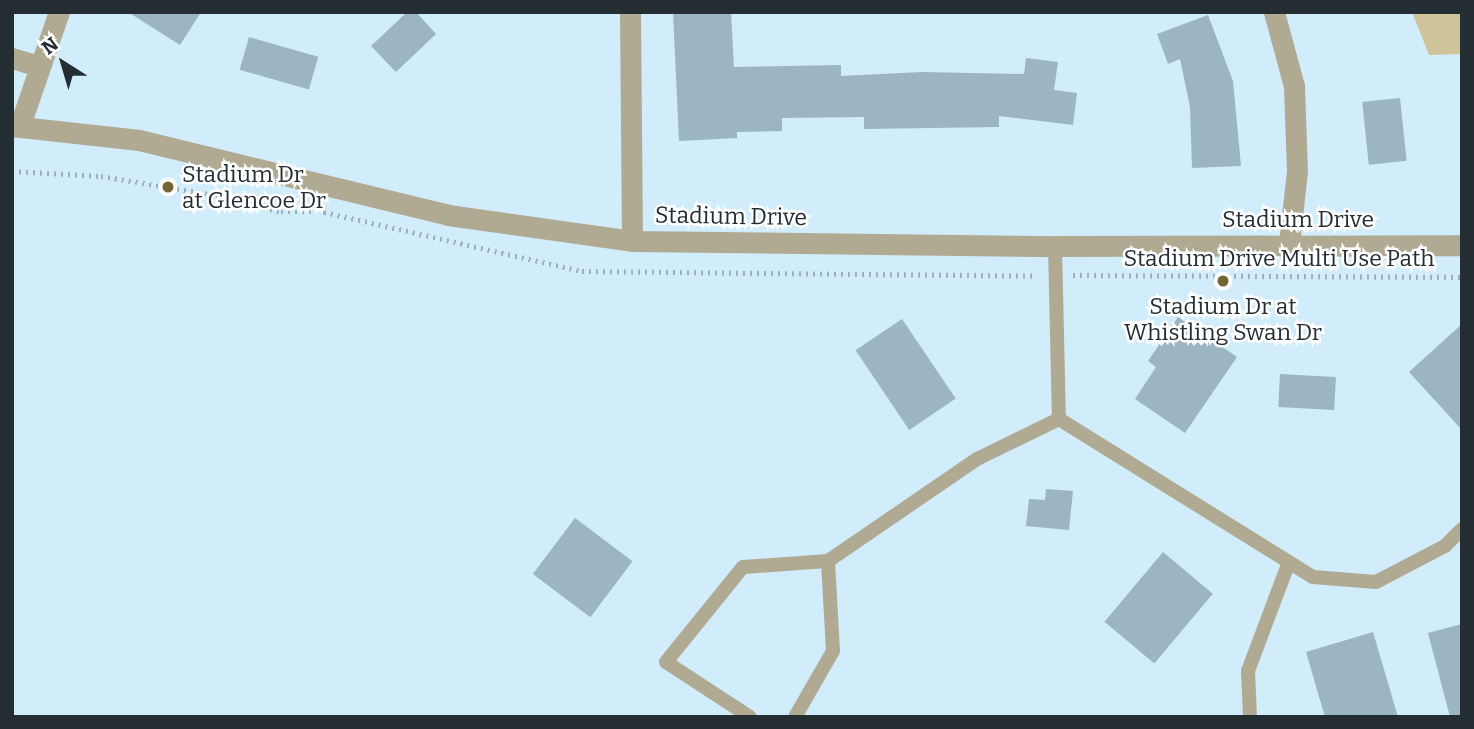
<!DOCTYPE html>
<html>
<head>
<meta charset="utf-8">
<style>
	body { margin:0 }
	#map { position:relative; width:1474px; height:729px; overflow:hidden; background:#d1ecfa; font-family:Bitter,serif }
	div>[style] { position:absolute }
	.green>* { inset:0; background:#cfc39a }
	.building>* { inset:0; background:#9bb5c2; transform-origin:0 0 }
	.path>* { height:4.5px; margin-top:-2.25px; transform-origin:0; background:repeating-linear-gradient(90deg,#9cb1bd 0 2px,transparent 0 7px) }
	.service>* { height:14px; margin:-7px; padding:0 7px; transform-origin:7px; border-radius:7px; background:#b1aa93 }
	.minor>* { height:21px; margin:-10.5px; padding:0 10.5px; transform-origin:10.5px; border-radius:10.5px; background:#b1aa93 }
	.tertiary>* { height:21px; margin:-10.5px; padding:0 10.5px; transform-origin:10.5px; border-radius:10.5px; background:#b1aa93 }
	.dots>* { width:19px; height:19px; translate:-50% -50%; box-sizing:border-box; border:4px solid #fff; border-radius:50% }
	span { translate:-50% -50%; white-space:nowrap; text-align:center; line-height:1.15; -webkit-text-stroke:5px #fff; paint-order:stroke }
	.poi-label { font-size:23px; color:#232d32 }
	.left { translate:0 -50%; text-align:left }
	.street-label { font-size:23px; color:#232d32 }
	.frame { position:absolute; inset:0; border:14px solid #232d32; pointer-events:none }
	.north { position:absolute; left:28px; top:28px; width:70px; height:70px; -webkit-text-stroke:5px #fff; paint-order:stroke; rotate:323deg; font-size:19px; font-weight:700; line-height:28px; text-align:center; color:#232d32 }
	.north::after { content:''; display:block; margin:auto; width:24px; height:32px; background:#232d32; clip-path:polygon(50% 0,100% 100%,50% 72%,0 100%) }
</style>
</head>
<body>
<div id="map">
	<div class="green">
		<i style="clip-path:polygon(1412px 12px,1462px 12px,1462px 54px,1429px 55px)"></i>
	</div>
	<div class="building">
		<i style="clip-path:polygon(128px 12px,201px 12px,180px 45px)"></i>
		<i style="clip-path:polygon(407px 12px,416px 12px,436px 34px,396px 72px,371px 46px)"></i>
		<i style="clip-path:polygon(673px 12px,731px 12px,734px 67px,841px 65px,841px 76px,922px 72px,1024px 74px,1026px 58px,1058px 62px,1054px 90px,1077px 93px,1073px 125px,999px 116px,999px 127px,864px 129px,864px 117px,782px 118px,782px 131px,737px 132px,737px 138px,679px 141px)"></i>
		<i style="clip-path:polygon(1208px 15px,1233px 81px,1241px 166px,1192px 168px,1190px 107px,1180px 59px,1168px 64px,1157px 34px)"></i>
		<i style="left:249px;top:37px;width:72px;height:34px;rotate:16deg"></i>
		<i style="left:1400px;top:98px;width:63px;height:38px;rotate:84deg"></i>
		<i style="clip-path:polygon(1178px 317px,1237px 357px,1185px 433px,1135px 399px,1156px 367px,1148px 361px)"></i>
		<i style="left:902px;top:319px;width:96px;height:56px;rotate:56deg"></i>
		<i style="clip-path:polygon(1462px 324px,1462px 430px,1409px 372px)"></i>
		<i style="left:1280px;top:374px;width:56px;height:33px;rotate:3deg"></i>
		<i style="clip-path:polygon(1046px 489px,1073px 491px,1069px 530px,1026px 526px,1029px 499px,1045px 500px)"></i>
		<i style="left:575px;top:518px;width:72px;height:70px;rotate:37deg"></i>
		<i style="left:1163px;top:552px;width:65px;height:91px;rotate:40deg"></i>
		<i style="clip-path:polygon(1462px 624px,1462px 717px,1450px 717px,1428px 633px)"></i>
		<i style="clip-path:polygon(1373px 632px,1398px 717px,1325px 717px,1306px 652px)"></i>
	</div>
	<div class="path">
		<i style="left:12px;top:171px;width:89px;rotate:3.2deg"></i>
		<i style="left:101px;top:176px;width:117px;rotate:9.4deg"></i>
		<i style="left:216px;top:195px;width:67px;rotate:14.7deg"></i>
		<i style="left:281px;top:212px;width:43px"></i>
		<i style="left:324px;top:212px;width:265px;rotate:12.9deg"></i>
		<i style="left:582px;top:271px;width:455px;rotate:0.6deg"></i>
		<i style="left:1073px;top:275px;width:389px;rotate:0.3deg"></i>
	</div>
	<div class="service">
		<i style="left:1055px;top:246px;width:173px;rotate:88.7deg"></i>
		<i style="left:1059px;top:419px;width:299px;rotate:31.9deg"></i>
		<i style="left:1313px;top:577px;width:63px;rotate:4.5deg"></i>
		<i style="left:1376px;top:582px;width:78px;rotate:-27.6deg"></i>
		<i style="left:1445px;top:546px;width:24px;rotate:-45deg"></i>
		<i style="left:750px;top:717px;width:100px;rotate:-146.8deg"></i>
		<i style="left:666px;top:662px;width:122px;rotate:-51deg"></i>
		<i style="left:743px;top:567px;width:85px;rotate:-4deg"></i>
		<i style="left:828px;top:561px;width:181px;rotate:-34.4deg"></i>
		<i style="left:977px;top:459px;width:91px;rotate:-26deg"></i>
		<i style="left:795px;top:717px;width:76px;rotate:-60.1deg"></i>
		<i style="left:833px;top:651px;width:90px;rotate:-93.2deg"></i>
		<i style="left:1250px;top:717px;width:46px;rotate:-92.5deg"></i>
		<i style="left:1248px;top:671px;width:116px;rotate:-69.4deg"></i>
	</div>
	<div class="minor">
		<i style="left:630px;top:12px;width:229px;rotate:89.5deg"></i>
		<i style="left:1274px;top:12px;width:77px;rotate:74.9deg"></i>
		<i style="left:1294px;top:86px;width:85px;rotate:88deg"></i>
		<i style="left:1297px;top:171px;width:73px;rotate:96.3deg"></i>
		<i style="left:12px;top:58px;width:27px;rotate:17deg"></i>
		<i style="left:20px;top:125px;width:120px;rotate:-71deg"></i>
	</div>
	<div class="tertiary">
		<i style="left:12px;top:126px;width:128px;rotate:6.3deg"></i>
		<i style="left:139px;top:140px;width:318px;rotate:13.6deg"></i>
		<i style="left:448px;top:215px;width:186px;rotate:8deg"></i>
		<i style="left:632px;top:241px;width:423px;rotate:0.7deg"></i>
		<i style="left:1055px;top:246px;width:407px;rotate:-0.1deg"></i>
	</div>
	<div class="dots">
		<i style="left:168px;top:187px;background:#746633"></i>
		<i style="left:1223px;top:281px;background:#746633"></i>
	</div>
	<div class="poi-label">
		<span class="left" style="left:182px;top:187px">Stadium Dr<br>at Glencoe Dr</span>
		<span style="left:1223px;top:319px">Stadium Dr at<br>Whistling Swan Dr</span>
	</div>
	<div class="street-label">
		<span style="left:731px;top:216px;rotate:1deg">Stadium Drive</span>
		<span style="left:1298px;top:219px">Stadium Drive</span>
		<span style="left:1279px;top:258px">Stadium Drive Multi Use Path</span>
	</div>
	<div class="frame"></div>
	<div class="north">N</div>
</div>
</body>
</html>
